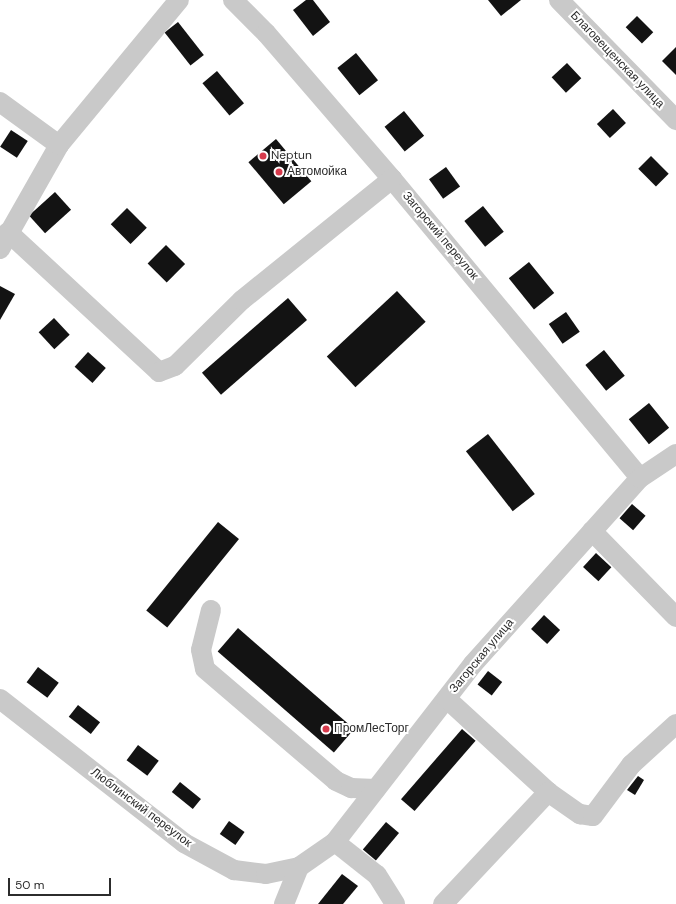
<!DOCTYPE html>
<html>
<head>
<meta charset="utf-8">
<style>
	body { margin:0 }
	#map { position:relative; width:676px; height:904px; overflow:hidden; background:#fff; font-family:"DM Sans",sans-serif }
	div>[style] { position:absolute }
	.building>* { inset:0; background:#131313; transform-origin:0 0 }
	.minor>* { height:20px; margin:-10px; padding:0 10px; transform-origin:10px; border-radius:10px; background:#c9c9c9 }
	.dots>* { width:11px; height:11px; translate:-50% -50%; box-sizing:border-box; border:2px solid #fff; border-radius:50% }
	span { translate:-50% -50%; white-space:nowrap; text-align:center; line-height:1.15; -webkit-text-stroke:4px #fff; paint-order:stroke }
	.street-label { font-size:12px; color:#2c2c2c }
	.poi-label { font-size:12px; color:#2c2c2c }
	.left { translate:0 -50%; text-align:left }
	.scale { position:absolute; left:8px; top:878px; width:103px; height:18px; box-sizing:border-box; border:2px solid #2c2c2c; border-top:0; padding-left:5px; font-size:12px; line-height:14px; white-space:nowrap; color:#2c2c2c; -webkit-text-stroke:3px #fff; paint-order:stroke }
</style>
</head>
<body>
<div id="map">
	<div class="building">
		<i style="clip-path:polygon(306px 0,313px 0,330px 22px,313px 36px,293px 10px)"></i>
		<i style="clip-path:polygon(488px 0,521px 0,501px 16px)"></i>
		<i style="left:637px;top:16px;width:23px;height:16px;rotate:45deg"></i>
		<i style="left:178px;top:22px;width:42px;height:17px;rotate:52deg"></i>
		<i style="clip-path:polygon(676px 47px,676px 75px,662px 61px)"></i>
		<i style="left:356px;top:53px;width:35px;height:24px;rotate:51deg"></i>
		<i style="left:567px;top:63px;width:21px;height:21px;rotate:47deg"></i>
		<i style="left:217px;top:71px;width:42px;height:19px;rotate:50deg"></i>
		<i style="left:613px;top:109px;width:19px;height:22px;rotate:47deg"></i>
		<i style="left:404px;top:111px;width:32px;height:25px;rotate:51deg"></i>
		<i style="left:11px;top:130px;width:20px;height:20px;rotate:33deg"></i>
		<i style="left:276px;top:139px;width:55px;height:36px;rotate:50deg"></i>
		<i style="left:651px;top:156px;width:25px;height:18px;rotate:45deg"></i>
		<i style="left:446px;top:167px;width:24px;height:21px;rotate:54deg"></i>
		<i style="left:55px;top:192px;width:24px;height:35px;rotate:48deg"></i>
		<i style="left:483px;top:206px;width:33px;height:24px;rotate:51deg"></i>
		<i style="left:127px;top:208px;width:28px;height:23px;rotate:45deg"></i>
		<i style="left:166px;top:245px;width:27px;height:26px;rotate:45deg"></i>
		<i style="left:529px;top:262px;width:40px;height:26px;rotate:51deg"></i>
		<i style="clip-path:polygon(0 286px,15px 294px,0 320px)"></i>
		<i style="left:397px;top:291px;width:42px;height:96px;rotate:47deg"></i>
		<i style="left:288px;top:298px;width:29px;height:114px;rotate:49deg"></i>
		<i style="left:566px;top:312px;width:24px;height:21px;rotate:55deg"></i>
		<i style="left:54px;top:318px;width:23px;height:21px;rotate:47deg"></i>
		<i style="left:604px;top:350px;width:33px;height:24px;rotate:51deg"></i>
		<i style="left:88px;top:352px;width:24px;height:20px;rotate:42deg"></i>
		<i style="left:649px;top:403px;width:32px;height:26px;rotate:51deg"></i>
		<i style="left:488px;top:434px;width:76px;height:28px;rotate:52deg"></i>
		<i style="left:632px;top:504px;width:18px;height:19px;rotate:41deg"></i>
		<i style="left:218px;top:522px;width:27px;height:114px;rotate:39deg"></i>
		<i style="left:596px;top:553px;width:21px;height:19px;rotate:43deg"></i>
		<i style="left:544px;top:615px;width:22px;height:19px;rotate:43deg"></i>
		<i style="left:238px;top:628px;width:154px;height:31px;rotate:41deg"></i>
		<i style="left:38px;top:667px;width:26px;height:19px;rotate:37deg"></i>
		<i style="left:488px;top:671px;width:18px;height:17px;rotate:38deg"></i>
		<i style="left:78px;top:705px;width:28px;height:15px;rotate:38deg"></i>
		<i style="left:462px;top:729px;width:18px;height:93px;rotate:41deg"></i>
		<i style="left:138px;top:745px;width:26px;height:19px;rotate:37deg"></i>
		<i style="clip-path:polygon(638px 776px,644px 780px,635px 795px,627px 790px)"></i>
		<i style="left:180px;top:782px;width:27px;height:13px;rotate:39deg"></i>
		<i style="left:229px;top:821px;width:19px;height:16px;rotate:35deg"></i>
		<i style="left:386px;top:822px;width:17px;height:36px;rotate:40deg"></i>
		<i style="clip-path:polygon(342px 874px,358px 886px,343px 904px,318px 904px)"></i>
	</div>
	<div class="minor">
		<i style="left:233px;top:0;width:47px;rotate:45deg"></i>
		<i style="left:266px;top:33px;width:193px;rotate:49.2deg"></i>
		<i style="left:392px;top:179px;width:388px;rotate:50.3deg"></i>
		<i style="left:559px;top:0;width:168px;rotate:45.7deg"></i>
		<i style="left:0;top:102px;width:73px;rotate:36.1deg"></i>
		<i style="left:8px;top:232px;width:206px;rotate:42.8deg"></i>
		<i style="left:159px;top:372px;width:17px;rotate:-21deg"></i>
		<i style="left:175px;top:366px;width:94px;rotate:-44.6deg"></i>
		<i style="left:242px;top:300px;width:193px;rotate:-38.9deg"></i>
		<i style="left:0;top:249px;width:120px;rotate:-60.4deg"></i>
		<i style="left:59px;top:145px;width:188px;rotate:-50.4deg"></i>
		<i style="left:592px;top:531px;width:120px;rotate:45.7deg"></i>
		<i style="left:211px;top:610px;width:41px;rotate:104deg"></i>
		<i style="left:201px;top:650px;width:19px;rotate:78deg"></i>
		<i style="left:205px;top:669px;width:172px;rotate:40.5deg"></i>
		<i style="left:336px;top:781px;width:17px;rotate:25deg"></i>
		<i style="left:351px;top:788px;width:25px;rotate:2deg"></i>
		<i style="left:0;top:699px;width:234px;rotate:38deg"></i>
		<i style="left:184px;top:843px;width:57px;rotate:28.4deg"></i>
		<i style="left:234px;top:870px;width:32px;rotate:7deg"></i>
		<i style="left:266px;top:874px;width:34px;rotate:-12deg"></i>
		<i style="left:299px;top:867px;width:44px;rotate:-34.8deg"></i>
		<i style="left:335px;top:842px;width:225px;rotate:-52.2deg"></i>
		<i style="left:473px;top:664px;width:250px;rotate:-48.1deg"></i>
		<i style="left:640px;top:478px;width:43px;rotate:-33.7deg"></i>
		<i style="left:447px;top:699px;width:137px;rotate:42.6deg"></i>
		<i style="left:335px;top:842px;width:53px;rotate:38.2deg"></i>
		<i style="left:377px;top:875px;width:34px;rotate:58deg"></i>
		<i style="left:284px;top:904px;width:40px;rotate:-68deg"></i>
		<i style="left:443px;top:904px;width:154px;rotate:-46.8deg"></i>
		<i style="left:548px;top:792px;width:39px;rotate:35deg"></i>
		<i style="left:580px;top:814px;width:13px;rotate:9deg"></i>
		<i style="left:593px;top:816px;width:64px;rotate:-53.3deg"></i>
		<i style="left:631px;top:765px;width:61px;rotate:-42.3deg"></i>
	</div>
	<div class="dots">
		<i style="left:263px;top:156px;background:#d73a4c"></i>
		<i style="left:279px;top:172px;background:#d73a4c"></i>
		<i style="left:326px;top:729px;background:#d73a4c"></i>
	</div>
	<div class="street-label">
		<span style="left:617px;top:60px;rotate:46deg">Благовещенская улица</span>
		<span style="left:440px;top:236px;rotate:50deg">Загорский переулок</span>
		<span style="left:482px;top:656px;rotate:-50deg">Загорская улица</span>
		<span style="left:141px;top:808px;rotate:37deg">Люблинский переулок</span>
	</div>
	<div class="poi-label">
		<span class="left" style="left:271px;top:156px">Neptun</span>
		<span class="left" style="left:287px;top:172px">Автомойка</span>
		<span class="left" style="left:334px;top:729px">ПромЛесТорг</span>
	</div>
	<div class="scale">50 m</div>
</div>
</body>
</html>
